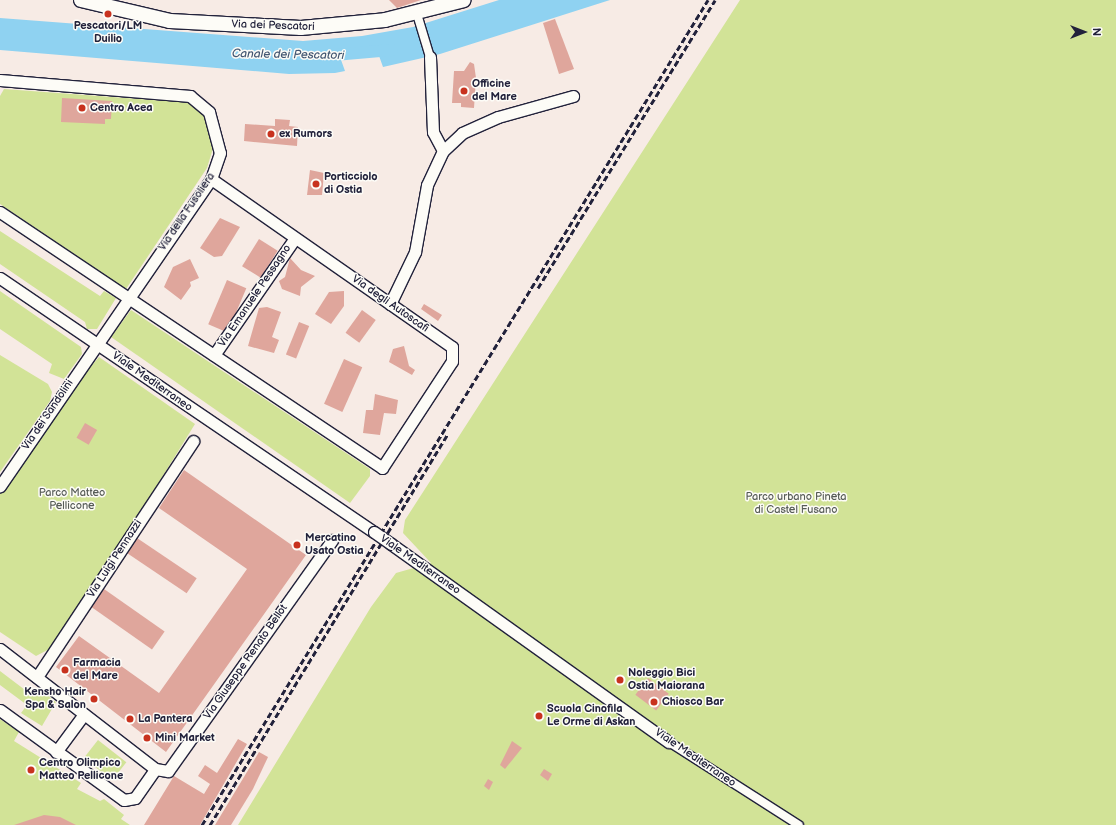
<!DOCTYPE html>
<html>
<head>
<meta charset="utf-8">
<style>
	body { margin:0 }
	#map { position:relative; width:1116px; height:825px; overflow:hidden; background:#f7ebe5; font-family:"Balsamiq Sans",sans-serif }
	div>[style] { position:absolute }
	.green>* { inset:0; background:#d2e397; transform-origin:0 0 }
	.water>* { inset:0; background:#8fd2f1 }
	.canal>* { height:12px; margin:-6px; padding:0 6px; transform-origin:6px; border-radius:6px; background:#8fd2f1 }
	.building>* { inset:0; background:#dfa69c; transform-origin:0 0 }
	.roads { filter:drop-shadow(1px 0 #22223b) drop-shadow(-1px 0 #22223b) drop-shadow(0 1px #22223b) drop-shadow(0 -1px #22223b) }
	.pedestrian>* { height:8px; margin:-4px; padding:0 4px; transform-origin:4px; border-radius:4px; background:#fdfcf7 }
	.minor>* { height:11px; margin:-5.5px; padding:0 5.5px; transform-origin:5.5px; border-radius:5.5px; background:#fdfcf7 }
	.tertiary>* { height:14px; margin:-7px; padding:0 7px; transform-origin:7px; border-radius:7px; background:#fdfcf7 }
	.rail>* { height:3px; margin-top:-1.5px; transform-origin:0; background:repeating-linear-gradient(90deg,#22223b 0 6px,transparent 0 9px) }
	.bridges { filter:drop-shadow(1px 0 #22223b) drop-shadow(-1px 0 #22223b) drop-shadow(0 1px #22223b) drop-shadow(0 -1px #22223b) }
	.minor-bridge>* { height:11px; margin:-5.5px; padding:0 5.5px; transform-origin:5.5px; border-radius:5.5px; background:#fdfcf7 }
	.dots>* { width:11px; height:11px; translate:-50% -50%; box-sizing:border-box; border:2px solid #fdfcf7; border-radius:50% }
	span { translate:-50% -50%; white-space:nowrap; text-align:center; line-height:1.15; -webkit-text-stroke:3px #fdfcf7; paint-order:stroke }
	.street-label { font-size:11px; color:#22223b }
	.poi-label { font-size:11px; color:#22223b; font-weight:700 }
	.left { translate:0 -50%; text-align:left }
	.right { translate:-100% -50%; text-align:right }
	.park-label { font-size:11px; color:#575c57 }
	.water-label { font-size:12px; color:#435772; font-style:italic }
	.north { position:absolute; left:1064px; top:12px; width:40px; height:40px; -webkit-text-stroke:3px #fdfcf7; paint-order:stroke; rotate:90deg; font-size:11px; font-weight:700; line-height:16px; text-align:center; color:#22223b }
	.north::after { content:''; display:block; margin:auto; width:14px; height:18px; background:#22223b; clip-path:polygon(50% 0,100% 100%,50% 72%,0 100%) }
</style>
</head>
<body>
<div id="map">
	<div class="green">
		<i style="clip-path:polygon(740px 0,1116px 0,1116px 825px,238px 825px,371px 607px,396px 573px,431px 563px,403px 533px,405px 520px)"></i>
		<i style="clip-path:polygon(4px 89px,193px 103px,203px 114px,214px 145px,207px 168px,126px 289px,0 204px,0 96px)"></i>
		<i style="clip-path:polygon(0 231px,100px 296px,104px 291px,116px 298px,97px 329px,87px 329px,85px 322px,0 264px)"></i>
		<i style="clip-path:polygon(0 291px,81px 347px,82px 354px,64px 379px,49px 373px,52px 364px,0 329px)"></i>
		<i style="clip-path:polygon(131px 310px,370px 469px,370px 476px,350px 503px,111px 337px)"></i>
		<i style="clip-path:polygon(0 355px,48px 384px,52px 392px,50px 401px,0 472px)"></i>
		<i style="clip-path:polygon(99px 357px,195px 424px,59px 644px,36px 656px,0 632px,0 492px,45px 420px)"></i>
		<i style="clip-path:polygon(0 671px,33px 696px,39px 689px,56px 702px,42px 726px,21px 713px,27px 705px,0 685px)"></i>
		<i style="clip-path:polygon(0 719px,19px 732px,14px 741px,81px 783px,77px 789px,100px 801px,104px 799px,124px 815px,121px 819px,130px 825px,0 825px)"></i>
		<i style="left:98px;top:740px;width:36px;height:23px;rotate:38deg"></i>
	</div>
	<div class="water">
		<i style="clip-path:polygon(499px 0,610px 0,440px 54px,383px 67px,378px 53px,340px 57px,345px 71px,335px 73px,289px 74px,0 50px,0 18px,303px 41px,362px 36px,413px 27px)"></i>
	</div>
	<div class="canal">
		<i style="left:323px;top:56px;width:69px;rotate:-5deg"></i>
	</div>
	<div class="building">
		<i style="clip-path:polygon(389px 0,421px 0,397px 8px)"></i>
		<i style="clip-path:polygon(555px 19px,574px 69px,559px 74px,543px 23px)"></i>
		<i style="clip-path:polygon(470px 62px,474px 64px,476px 78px,474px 108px,461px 107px,461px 103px,452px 103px,454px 71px,464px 71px)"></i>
		<i style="clip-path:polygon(62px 98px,112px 101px,111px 119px,105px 119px,105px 124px,61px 122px)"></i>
		<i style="clip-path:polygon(275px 119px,290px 120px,289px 126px,298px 127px,297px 146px,244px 141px,245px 124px,275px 126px)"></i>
		<i style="clip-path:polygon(310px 170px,324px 173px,322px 195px,307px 195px)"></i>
		<i style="clip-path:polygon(220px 218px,240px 227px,222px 256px,214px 257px,200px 248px)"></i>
		<i style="left:259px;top:239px;width:22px;height:32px;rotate:32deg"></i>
		<i style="clip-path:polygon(290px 258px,301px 270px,315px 276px,301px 287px,300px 296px,282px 289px,279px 281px,285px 277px)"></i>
		<i style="clip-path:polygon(190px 259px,199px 278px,190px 282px,191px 286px,181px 300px,164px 287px,173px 267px)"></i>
		<i style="left:227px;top:280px;width:21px;height:48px;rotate:23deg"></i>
		<i style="clip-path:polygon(344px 291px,344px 306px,331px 324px,315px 314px,329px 292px)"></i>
		<i style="clip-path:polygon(424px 304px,442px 315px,438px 321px,421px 309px)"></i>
		<i style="clip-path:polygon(267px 307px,281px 312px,272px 337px,279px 340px,274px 353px,248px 346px,259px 308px)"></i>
		<i style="left:362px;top:310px;width:17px;height:28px;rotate:36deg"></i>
		<i style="left:299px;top:322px;width:11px;height:35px;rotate:22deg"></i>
		<i style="clip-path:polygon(404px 346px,409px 366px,415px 370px,412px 375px,389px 362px,393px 349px)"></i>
		<i style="left:344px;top:359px;width:20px;height:49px;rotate:24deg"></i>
		<i style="clip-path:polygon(375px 394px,398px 400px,396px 414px,384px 413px,380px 435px,363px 433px,366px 410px,373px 410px)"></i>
		<i style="left:85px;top:423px;width:14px;height:17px;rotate:30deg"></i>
		<i style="clip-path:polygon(184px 470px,306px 555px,166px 752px,56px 667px,79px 636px,159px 693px,247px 569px,159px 508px)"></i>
		<i style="left:137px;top:538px;width:72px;height:18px;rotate:34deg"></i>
		<i style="left:104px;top:589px;width:74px;height:22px;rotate:35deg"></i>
		<i style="left:648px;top:678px;width:26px;height:21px;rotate:37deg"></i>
		<i style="left:539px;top:712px;width:6px;height:7px;rotate:31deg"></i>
		<i style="clip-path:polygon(238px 739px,247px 744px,200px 825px,144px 825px,174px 776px,204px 794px,210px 784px,198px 776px,205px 765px,217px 773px)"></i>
		<i style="clip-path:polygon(512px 741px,522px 748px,505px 769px,500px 765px)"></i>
		<i style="clip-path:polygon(259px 752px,268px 757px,253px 789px,231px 825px,215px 825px)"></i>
		<i style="clip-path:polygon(544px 769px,552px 774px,548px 781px,540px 775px)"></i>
		<i style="clip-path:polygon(488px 779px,493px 782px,489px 790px,484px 786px)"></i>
		<i style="clip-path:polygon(44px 815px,60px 817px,76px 825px,14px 825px)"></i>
	</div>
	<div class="roads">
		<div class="pedestrian">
			<i style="left:417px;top:14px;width:45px;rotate:73.2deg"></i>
			<i style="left:669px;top:742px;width:154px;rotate:32.6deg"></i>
		</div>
		<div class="minor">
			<i style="left:430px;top:57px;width:75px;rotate:87.7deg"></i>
			<i style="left:433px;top:132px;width:21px;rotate:62deg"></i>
			<i style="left:0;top:80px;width:191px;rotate:4.8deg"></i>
			<i style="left:190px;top:96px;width:25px;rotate:40deg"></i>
			<i style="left:209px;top:112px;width:42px;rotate:75deg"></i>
			<i style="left:220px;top:153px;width:28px;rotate:109deg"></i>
			<i style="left:211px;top:179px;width:373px;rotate:124.5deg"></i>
			<i style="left:0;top:212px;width:460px;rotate:33.8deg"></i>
			<i style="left:382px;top:468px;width:128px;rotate:-56.8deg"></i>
			<i style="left:452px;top:361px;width:14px;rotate:-90deg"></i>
			<i style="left:452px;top:347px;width:294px;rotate:-145.1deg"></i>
			<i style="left:0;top:278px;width:452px;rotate:34.2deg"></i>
			<i style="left:390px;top:304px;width:58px;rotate:-64.3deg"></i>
			<i style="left:415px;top:252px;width:68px;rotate:-79.8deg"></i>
			<i style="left:427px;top:185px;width:38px;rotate:-65deg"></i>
			<i style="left:443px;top:151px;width:26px;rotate:-43deg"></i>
			<i style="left:462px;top:133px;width:39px;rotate:-24deg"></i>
			<i style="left:498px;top:117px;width:78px;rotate:-15.6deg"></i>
			<i style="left:214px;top:355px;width:142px;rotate:-55.3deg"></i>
			<i style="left:391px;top:544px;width:341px;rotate:35.5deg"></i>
			<i style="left:0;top:649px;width:196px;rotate:37.7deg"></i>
			<i style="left:155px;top:769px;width:13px;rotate:9deg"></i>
			<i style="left:168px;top:771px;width:283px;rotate:-54.6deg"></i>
			<i style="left:37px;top:677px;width:283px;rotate:-56.5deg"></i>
			<i style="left:0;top:710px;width:153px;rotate:36deg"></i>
			<i style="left:124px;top:800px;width:11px;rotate:-10deg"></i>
			<i style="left:135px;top:798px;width:35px;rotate:-55deg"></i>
			<i style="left:56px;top:752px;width:47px;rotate:-53.6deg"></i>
		</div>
		<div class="tertiary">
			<i style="left:81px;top:0;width:91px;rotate:13.3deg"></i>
			<i style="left:170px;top:21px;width:131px;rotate:3.1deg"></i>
			<i style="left:301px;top:28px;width:84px;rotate:-5.4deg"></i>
			<i style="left:385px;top:20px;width:81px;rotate:-14.2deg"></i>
		</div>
	</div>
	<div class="rail">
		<i style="left:538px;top:288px;width:338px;rotate:-58.4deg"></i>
		<i style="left:202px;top:825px;width:968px;rotate:-58.48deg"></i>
		<i style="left:210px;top:825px;width:458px;rotate:-58.7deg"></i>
	</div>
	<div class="bridges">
		<div class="minor-bridge">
			<i style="left:374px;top:532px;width:21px;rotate:35deg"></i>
		</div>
	</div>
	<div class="dots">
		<i style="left:108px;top:14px;background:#c8321e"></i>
		<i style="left:464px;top:91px;background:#c8321e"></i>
		<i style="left:82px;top:108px;background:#c8321e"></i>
		<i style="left:271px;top:134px;background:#c8321e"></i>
		<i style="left:316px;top:184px;background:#c8321e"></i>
		<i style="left:297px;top:545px;background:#c8321e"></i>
		<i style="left:65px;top:670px;background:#c8321e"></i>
		<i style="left:620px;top:680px;background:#c8321e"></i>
		<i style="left:94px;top:699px;background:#c8321e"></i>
		<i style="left:654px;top:702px;background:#c8321e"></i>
		<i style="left:539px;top:716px;background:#c8321e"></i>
		<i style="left:130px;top:719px;background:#c8321e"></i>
		<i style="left:147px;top:738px;background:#c8321e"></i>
		<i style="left:31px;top:770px;background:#c8321e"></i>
	</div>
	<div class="street-label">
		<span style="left:273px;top:26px;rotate:2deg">Via dei Pescatori</span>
		<span style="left:187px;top:212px;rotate:-56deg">Via della Fusoliera</span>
		<span style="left:255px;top:296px;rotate:-56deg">Via Emanuele Pessagno</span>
		<span style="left:390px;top:304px;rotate:35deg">Via degli Autoscafi</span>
		<span style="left:152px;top:382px;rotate:35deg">Viale Mediterraneo</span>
		<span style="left:48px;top:415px;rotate:-56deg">Via dei Sandolini</span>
		<span style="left:115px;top:559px;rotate:-57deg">Via Luigi Pennazzi</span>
		<span style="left:420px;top:565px;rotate:35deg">Viale Mediterraneo</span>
		<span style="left:246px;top:662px;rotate:-55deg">Via Giuseppe Renato Bellot</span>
		<span style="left:695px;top:758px;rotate:34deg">Viale Mediterraneo</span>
	</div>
	<div class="poi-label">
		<span style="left:108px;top:33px">Pescatori/LM<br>Duilio</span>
		<span class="left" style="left:472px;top:91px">Officine<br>del Mare</span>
		<span class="left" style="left:90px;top:108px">Centro Acea</span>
		<span class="left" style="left:279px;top:134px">ex Rumors</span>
		<span class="left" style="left:324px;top:184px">Porticciolo<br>di Ostia</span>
		<span class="left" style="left:305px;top:545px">Mercatino<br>Usato Ostia</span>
		<span class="left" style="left:73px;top:670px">Farmacia<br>del Mare</span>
		<span class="left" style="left:628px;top:680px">Noleggio Bici<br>Ostia Maiorana</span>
		<span class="right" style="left:86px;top:699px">Kensho Hair<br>Spa &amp; Salon</span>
		<span class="left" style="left:662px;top:702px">Chiosco Bar</span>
		<span class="left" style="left:547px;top:716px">Scuola Cinofila<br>Le Orme di Askan</span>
		<span class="left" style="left:138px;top:719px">La Pantera</span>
		<span class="left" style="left:155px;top:738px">Mini Market</span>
		<span class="left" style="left:39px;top:770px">Centro Olimpico<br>Matteo Pellicone</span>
	</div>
	<div class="park-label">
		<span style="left:72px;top:500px">Parco Matteo<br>Pellicone</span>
		<span style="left:796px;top:504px">Parco urbano Pineta<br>di Castel Fusano</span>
	</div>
	<div class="water-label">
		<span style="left:288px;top:55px;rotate:1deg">Canale dei Pescatori</span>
	</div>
	<div class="north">N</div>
</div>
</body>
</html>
